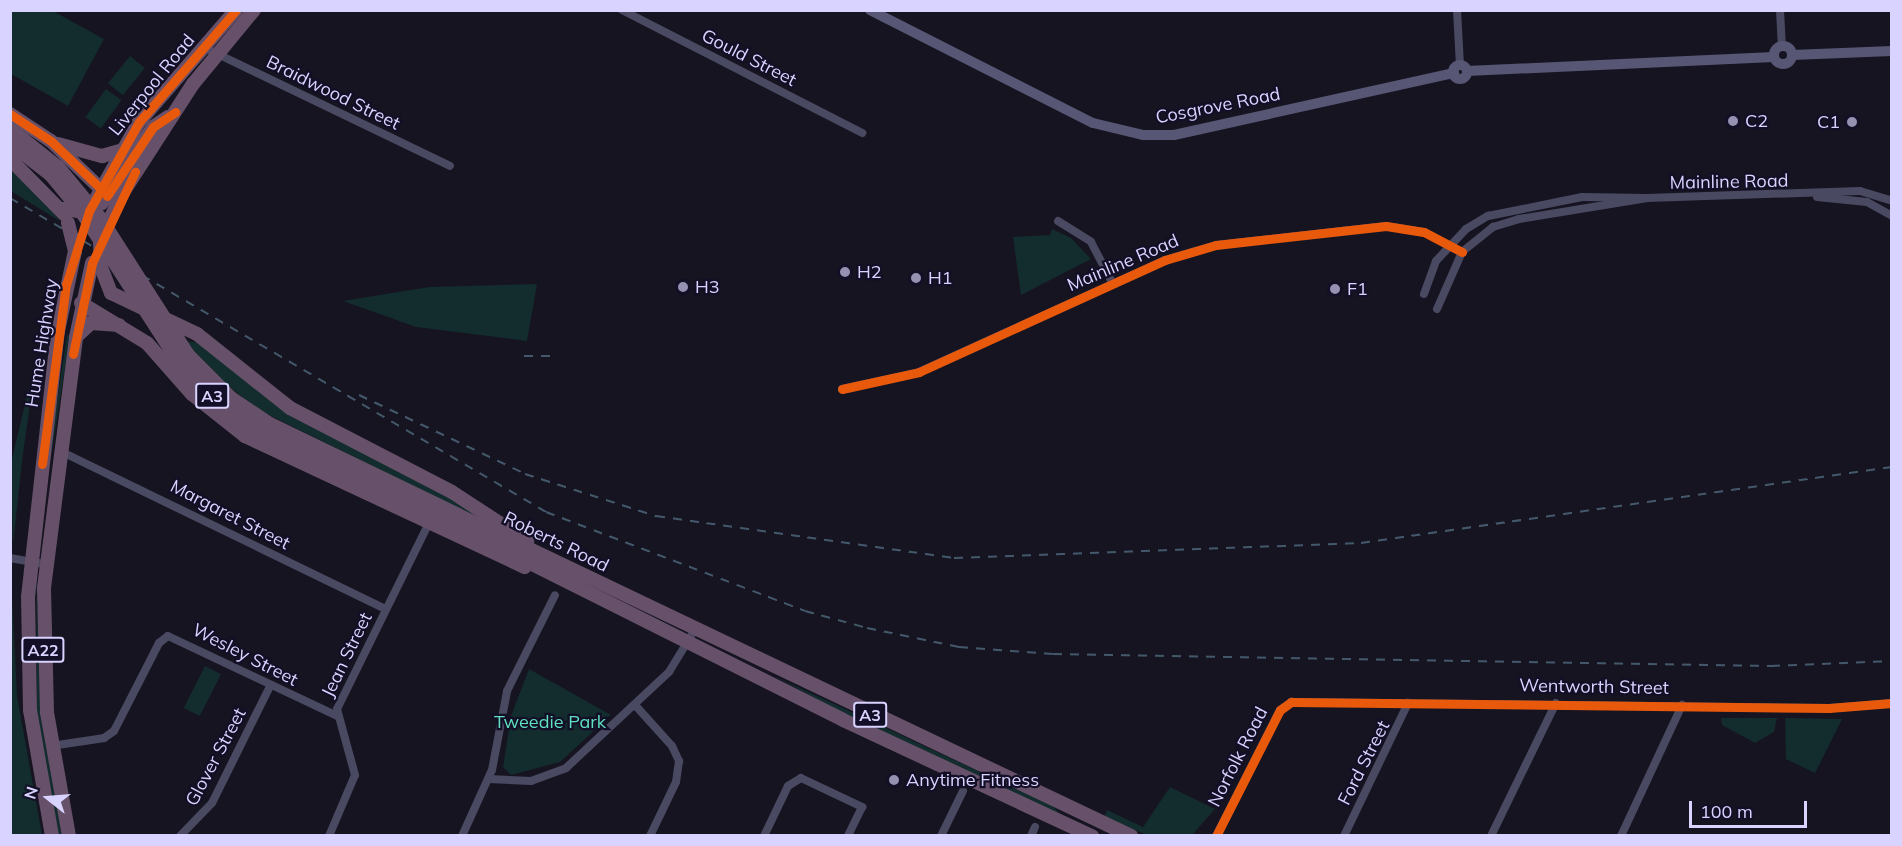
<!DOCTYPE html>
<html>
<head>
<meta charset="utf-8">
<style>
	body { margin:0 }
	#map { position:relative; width:1902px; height:846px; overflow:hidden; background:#161421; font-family:Mulish,sans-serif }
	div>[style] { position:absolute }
	.green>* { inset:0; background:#132c2d; transform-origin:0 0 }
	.street>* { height:8px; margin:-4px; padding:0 4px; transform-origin:4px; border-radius:4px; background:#4a4962 }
	.secondary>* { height:10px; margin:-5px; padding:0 5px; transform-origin:5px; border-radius:5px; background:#575674 }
	.secondary>.ring { margin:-5px; padding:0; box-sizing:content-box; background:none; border:10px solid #575674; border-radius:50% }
	.highway>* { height:14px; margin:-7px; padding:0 7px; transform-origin:7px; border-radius:7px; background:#67516a }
	.rail>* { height:2px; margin-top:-1px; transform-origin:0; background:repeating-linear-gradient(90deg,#43596b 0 9px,transparent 0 17px) }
	.highway-bridge>* { height:14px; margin:-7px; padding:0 7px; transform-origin:7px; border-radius:7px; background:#67516a }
	.cycleway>* { height:9px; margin:-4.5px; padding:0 4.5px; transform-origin:4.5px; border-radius:4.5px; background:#e8590c }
	.dots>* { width:16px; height:16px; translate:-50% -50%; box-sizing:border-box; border:3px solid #130f26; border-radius:50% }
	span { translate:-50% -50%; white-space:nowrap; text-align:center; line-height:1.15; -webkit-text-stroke:4.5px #130f26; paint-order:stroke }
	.shield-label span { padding:2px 4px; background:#130f26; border:2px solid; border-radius:4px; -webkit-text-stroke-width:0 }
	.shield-label { font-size:16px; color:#d9d4ff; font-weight:700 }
	.street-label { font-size:18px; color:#d9d4ff }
	.poi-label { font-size:18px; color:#d9d4ff }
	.left { translate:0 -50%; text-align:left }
	.right { translate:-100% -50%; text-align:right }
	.park-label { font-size:18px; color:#5fe0c0 }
	.frame { position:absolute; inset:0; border:12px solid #d9d4ff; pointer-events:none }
	.north { position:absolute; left:18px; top:768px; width:60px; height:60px; -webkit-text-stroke:4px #130f26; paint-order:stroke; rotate:287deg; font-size:16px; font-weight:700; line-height:24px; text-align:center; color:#d9d4ff }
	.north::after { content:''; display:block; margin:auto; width:21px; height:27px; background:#d9d4ff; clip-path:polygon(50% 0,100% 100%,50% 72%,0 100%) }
	.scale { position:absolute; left:1689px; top:801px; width:118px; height:27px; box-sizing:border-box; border:3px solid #d9d4ff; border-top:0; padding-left:8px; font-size:18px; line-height:21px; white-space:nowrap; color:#d9d4ff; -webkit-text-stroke:4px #130f26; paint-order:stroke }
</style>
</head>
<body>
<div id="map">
	<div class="green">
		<i style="clip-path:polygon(11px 10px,53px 11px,104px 39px,68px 106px,11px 74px)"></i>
		<i style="left:130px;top:56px;width:19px;height:35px;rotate:39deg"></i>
		<i style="left:106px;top:89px;width:19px;height:35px;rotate:36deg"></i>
		<i style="clip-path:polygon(10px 170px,31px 187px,61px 222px,11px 191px)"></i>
		<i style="clip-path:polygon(1052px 229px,1071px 238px,1091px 259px,1021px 295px,1013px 237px,1050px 235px)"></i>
		<i style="clip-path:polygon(537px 284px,527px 341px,416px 327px,343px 301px,429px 287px)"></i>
		<i style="clip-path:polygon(67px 335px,70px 336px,47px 482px,47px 468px)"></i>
		<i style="clip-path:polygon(185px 341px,201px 343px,269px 400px,431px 485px,500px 529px,257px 409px,207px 368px)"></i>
		<i style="clip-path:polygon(37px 354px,22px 461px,13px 545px,11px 463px)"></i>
		<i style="clip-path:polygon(36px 573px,41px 718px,62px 835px,57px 835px,37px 716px)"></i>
		<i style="clip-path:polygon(11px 575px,17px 696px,42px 835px,11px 835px)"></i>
		<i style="left:205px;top:666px;width:18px;height:47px;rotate:27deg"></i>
		<i style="clip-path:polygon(529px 669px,611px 715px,560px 762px,511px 775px,503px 767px,511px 716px)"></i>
		<i style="clip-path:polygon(772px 675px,1053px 806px,1060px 814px,843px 713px)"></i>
		<i style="clip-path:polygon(1721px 718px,1777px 718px,1774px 732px,1755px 743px,1722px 725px)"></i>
		<i style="clip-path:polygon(1785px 718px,1842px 719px,1815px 773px,1786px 759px)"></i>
		<i style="clip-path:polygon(1170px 787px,1215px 809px,1192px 835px,1147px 835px,1104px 817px,1107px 810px,1143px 827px)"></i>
	</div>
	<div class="street">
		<i style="left:622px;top:10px;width:270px;rotate:27.1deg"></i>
		<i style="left:1457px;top:10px;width:55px;rotate:86.9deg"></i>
		<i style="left:1780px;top:10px;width:36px;rotate:87deg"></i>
		<i style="left:203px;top:47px;width:274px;rotate:25.7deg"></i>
		<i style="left:1817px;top:197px;width:50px;rotate:5.7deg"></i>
		<i style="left:1867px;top:202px;width:29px;rotate:29deg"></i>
		<i style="left:1058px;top:221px;width:39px;rotate:32deg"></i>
		<i style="left:1091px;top:242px;width:47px;rotate:62.4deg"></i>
		<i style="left:1424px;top:294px;width:35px;rotate:-70deg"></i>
		<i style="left:1436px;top:261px;width:44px;rotate:-46.8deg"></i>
		<i style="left:1466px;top:229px;width:26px;rotate:-31deg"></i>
		<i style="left:1488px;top:216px;width:96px;rotate:-11.4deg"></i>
		<i style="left:1582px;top:197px;width:65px;rotate:0.9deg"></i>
		<i style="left:1437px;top:309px;width:62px;rotate:-66.3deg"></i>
		<i style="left:1462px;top:252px;width:40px;rotate:-39deg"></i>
		<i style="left:1493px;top:227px;width:27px;rotate:-17deg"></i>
		<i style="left:1519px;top:219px;width:130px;rotate:-9.3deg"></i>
		<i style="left:1647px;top:198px;width:213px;rotate:-1.9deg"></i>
		<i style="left:1860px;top:191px;width:34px;rotate:17deg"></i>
		<i style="left:842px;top:389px;width:79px;rotate:-12.4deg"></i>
		<i style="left:919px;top:372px;width:270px;rotate:-24.5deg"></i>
		<i style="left:1165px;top:260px;width:53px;rotate:-16.4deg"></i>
		<i style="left:1216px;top:245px;width:171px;rotate:-6.4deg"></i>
		<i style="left:1386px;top:226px;width:38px;rotate:9deg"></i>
		<i style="left:1424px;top:232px;width:43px;rotate:27.8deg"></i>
		<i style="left:60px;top:451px;width:362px;rotate:25.9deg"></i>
		<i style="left:10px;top:558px;width:36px;rotate:10deg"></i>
		<i style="left:635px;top:705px;width:55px;rotate:47.9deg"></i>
		<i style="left:672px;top:746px;width:17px;rotate:65deg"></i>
		<i style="left:679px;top:761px;width:21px;rotate:98deg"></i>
		<i style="left:676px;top:782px;width:60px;rotate:115.7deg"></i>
		<i style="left:51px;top:746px;width:54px;rotate:-8.6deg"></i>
		<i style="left:104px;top:738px;width:12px;rotate:-35deg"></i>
		<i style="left:114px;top:731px;width:99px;rotate:-62.9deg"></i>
		<i style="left:159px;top:643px;width:11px;rotate:-38deg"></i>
		<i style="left:168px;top:636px;width:187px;rotate:25.3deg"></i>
		<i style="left:489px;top:779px;width:42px;rotate:2.7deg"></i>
		<i style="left:531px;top:781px;width:37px;rotate:-20deg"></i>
		<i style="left:566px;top:768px;width:141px;rotate:-43deg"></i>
		<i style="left:669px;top:672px;width:48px;rotate:-58.6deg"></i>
		<i style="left:180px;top:836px;width:46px;rotate:-45.9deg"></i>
		<i style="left:212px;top:803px;width:131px;rotate:-63.6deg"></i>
		<i style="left:329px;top:836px;width:66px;rotate:-66.9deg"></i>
		<i style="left:355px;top:775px;width:68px;rotate:-105.3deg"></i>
		<i style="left:337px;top:709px;width:205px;rotate:-63.7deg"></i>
		<i style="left:462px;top:836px;width:72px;rotate:-65.6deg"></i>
		<i style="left:492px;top:770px;width:80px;rotate:-79.2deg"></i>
		<i style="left:507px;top:691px;width:107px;rotate:-63.4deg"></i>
		<i style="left:764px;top:836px;width:55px;rotate:-64.4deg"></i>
		<i style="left:788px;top:786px;width:15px;rotate:-32deg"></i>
		<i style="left:801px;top:778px;width:68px;rotate:25.4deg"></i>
		<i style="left:862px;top:807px;width:32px;rotate:116deg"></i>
		<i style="left:941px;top:836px;width:50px;rotate:-63.9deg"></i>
		<i style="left:1031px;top:836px;width:10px;rotate:-66deg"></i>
		<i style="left:1216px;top:836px;width:141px;rotate:-63.1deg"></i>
		<i style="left:1280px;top:710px;width:14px;rotate:-36deg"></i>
		<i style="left:1291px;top:702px;width:538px;rotate:0.64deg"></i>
		<i style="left:1829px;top:708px;width:63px;rotate:-4.5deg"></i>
		<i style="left:1344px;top:836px;width:148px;rotate:-64.3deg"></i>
		<i style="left:1491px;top:836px;width:148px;rotate:-64deg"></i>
		<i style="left:1621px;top:836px;width:145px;rotate:-65deg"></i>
	</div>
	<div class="secondary">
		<i style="left:870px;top:10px;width:250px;rotate:26.9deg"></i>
		<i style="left:1093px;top:123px;width:51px;rotate:13.5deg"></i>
		<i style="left:1143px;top:135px;width:31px"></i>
		<i style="left:1174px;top:135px;width:287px;rotate:-12.5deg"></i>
		<i class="ring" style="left:1774px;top:46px;width:8px;height:8px"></i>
		<i style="left:1792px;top:55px;width:100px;rotate:-2.3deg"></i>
		<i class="ring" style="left:1453px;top:65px;width:4px;height:4px"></i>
		<i style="left:1467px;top:71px;width:307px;rotate:-2.6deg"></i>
	</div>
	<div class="highway">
		<i style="left:10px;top:114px;width:49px;rotate:33.4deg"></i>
		<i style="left:51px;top:141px;width:74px;rotate:43.9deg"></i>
		<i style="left:10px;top:129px;width:61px;rotate:38.4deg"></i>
		<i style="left:10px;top:143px;width:52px;rotate:38deg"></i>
		<i style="left:58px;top:144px;width:46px;rotate:15.3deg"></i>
		<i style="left:102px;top:156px;width:19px;rotate:-16deg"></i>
		<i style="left:10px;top:159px;width:78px;rotate:45.5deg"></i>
		<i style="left:63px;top:209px;width:21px;rotate:8deg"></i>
		<i style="left:84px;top:212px;width:20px;rotate:-27deg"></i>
		<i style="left:102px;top:203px;width:92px;rotate:-56.1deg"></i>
		<i style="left:153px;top:127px;width:18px;rotate:-34deg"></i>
		<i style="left:87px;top:215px;width:107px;rotate:-60.8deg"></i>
		<i style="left:139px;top:122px;width:148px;rotate:-49.1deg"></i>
		<i style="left:103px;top:234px;width:44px;rotate:-64.6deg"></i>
		<i style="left:122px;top:194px;width:131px;rotate:-57.2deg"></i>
		<i style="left:193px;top:84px;width:96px;rotate:-50.5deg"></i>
		<i style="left:101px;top:267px;width:28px;rotate:69deg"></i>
		<i style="left:111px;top:293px;width:95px;rotate:25.5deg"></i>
		<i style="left:197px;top:334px;width:119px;rotate:38.5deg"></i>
		<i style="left:290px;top:408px;width:182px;rotate:27.4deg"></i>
		<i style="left:452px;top:492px;width:90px;rotate:33.2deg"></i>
		<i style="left:81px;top:303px;width:77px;rotate:31.2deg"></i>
		<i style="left:147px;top:343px;width:68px;rotate:48.6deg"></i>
		<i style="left:192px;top:394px;width:68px;rotate:38.4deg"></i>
		<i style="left:245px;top:436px;width:309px;rotate:25.1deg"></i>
		<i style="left:76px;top:337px;width:21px;rotate:-43deg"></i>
		<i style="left:91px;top:323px;width:28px;rotate:4deg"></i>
		<i style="left:458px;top:515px;width:746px;rotate:25.5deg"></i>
		<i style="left:454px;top:525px;width:435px;rotate:26.6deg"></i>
		<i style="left:843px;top:720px;width:275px;rotate:25deg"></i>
		<i style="left:52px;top:836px;width:128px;rotate:-99.9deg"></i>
		<i style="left:30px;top:710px;width:113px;rotate:-91deg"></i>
		<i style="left:28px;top:597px;width:268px;rotate:-83.6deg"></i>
		<i style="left:58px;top:331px;width:82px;rotate:-78deg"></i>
		<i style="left:69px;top:836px;width:126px;rotate:-100.1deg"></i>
		<i style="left:47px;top:712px;width:124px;rotate:-91.4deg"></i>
		<i style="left:44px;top:588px;width:253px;rotate:-82.7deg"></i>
		<i style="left:76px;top:337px;width:76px;rotate:-77.8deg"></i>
	</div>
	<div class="rail">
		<i style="left:10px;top:198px;width:621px;rotate:30.36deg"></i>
		<i style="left:546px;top:512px;width:277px;rotate:20.9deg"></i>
		<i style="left:805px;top:611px;width:64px;rotate:15.3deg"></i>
		<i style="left:867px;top:628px;width:94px;rotate:11.7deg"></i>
		<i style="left:959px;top:647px;width:94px;rotate:4.3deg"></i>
		<i style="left:1053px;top:654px;width:718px;rotate:0.96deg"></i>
		<i style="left:1771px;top:666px;width:121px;rotate:-2.4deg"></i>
		<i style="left:524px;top:356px;width:34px"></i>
		<i style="left:359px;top:395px;width:184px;rotate:25.4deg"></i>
		<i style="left:525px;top:474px;width:138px;rotate:17.8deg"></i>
		<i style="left:656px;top:516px;width:301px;rotate:8deg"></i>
		<i style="left:954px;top:558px;width:407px;rotate:-2.1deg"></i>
		<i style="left:1361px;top:543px;width:536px;rotate:-8.15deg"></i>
	</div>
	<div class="highway-bridge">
		<i style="left:58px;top:167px;width:67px;rotate:50.4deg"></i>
		<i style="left:101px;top:219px;width:161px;rotate:57.4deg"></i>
		<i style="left:188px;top:355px;width:61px;rotate:45deg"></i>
		<i style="left:231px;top:398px;width:45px;rotate:34deg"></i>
		<i style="left:268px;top:423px;width:211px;rotate:25.8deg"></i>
		<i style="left:51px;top:175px;width:50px;rotate:50.6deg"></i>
		<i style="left:83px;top:214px;width:175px;rotate:57.1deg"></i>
		<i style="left:178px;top:361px;width:63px;rotate:45.6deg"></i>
		<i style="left:222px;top:406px;width:60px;rotate:31.3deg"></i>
		<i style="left:273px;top:437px;width:201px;rotate:25.9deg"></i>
		<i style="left:68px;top:223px;width:29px;rotate:76deg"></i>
		<i style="left:100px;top:241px;width:26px;rotate:88deg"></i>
	</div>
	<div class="cycleway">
		<i style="left:10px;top:114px;width:49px;rotate:33.4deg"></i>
		<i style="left:51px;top:141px;width:68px;rotate:43.8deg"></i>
		<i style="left:107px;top:196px;width:83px;rotate:-56.3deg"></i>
		<i style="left:153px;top:127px;width:27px;rotate:-34deg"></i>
		<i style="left:73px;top:354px;width:93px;rotate:-78.2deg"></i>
		<i style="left:92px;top:263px;width:101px;rotate:-64.7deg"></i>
		<i style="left:842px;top:389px;width:79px;rotate:-12.4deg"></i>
		<i style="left:919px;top:372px;width:270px;rotate:-24.5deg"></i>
		<i style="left:1165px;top:260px;width:53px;rotate:-16.4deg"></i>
		<i style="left:1216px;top:245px;width:171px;rotate:-6.4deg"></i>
		<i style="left:1386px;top:226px;width:38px;rotate:9deg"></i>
		<i style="left:1424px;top:232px;width:43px;rotate:27.8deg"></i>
		<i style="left:42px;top:464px;width:181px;rotate:-82.4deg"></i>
		<i style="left:66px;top:285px;width:77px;rotate:-72.7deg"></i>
		<i style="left:89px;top:211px;width:102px;rotate:-60.7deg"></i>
		<i style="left:139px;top:122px;width:148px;rotate:-49.1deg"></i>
		<i style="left:1216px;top:836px;width:141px;rotate:-63.1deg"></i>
		<i style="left:1280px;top:710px;width:14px;rotate:-36deg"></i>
		<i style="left:1291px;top:702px;width:538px;rotate:0.64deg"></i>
		<i style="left:1829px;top:708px;width:63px;rotate:-4.5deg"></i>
	</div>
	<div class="dots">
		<i style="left:1733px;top:121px;background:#9591b1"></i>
		<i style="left:1852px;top:122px;background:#9591b1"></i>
		<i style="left:845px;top:272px;background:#9591b1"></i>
		<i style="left:916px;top:278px;background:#9591b1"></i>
		<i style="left:683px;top:287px;background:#9591b1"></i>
		<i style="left:1335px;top:289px;background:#9591b1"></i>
		<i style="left:894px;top:780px;background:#9591b1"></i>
	</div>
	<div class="shield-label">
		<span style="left:212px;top:396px">A3</span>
		<span style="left:43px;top:650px">A22</span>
		<span style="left:870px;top:715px">A3</span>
	</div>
	<div class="street-label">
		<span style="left:749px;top:58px;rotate:27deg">Gould Street</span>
		<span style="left:152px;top:85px;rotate:-51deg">Liverpool Road</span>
		<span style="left:333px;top:93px;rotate:26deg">Braidwood Street</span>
		<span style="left:1218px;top:106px;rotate:-11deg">Cosgrove Road</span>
		<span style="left:1729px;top:182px;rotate:-1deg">Mainline Road</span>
		<span style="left:1123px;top:263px;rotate:-23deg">Mainline Road</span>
		<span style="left:42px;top:343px;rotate:-81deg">Hume Highway</span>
		<span style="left:230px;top:515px;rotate:27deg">Margaret Street</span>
		<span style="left:556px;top:542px;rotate:26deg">Roberts Road</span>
		<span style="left:245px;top:655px;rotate:27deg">Wesley Street</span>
		<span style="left:347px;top:655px;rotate:-64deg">Jean Street</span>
		<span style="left:1594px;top:687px;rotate:1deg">Wentworth Street</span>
		<span style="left:216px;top:757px;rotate:-62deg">Glover Street</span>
		<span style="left:1238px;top:757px;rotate:-63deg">Norfolk Road</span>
		<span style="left:1364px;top:763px;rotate:-63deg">Ford Street</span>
	</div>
	<div class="poi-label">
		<span class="left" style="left:1745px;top:121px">C2</span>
		<span class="right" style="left:1840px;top:122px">C1</span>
		<span class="left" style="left:857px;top:272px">H2</span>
		<span class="left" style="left:928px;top:278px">H1</span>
		<span class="left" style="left:695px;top:287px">H3</span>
		<span class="left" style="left:1347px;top:289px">F1</span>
		<span class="left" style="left:906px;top:780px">Anytime Fitness</span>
	</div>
	<div class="park-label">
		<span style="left:550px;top:722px">Tweedie Park</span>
	</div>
	<div class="frame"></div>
	<div class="north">N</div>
	<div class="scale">100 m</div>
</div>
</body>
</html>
